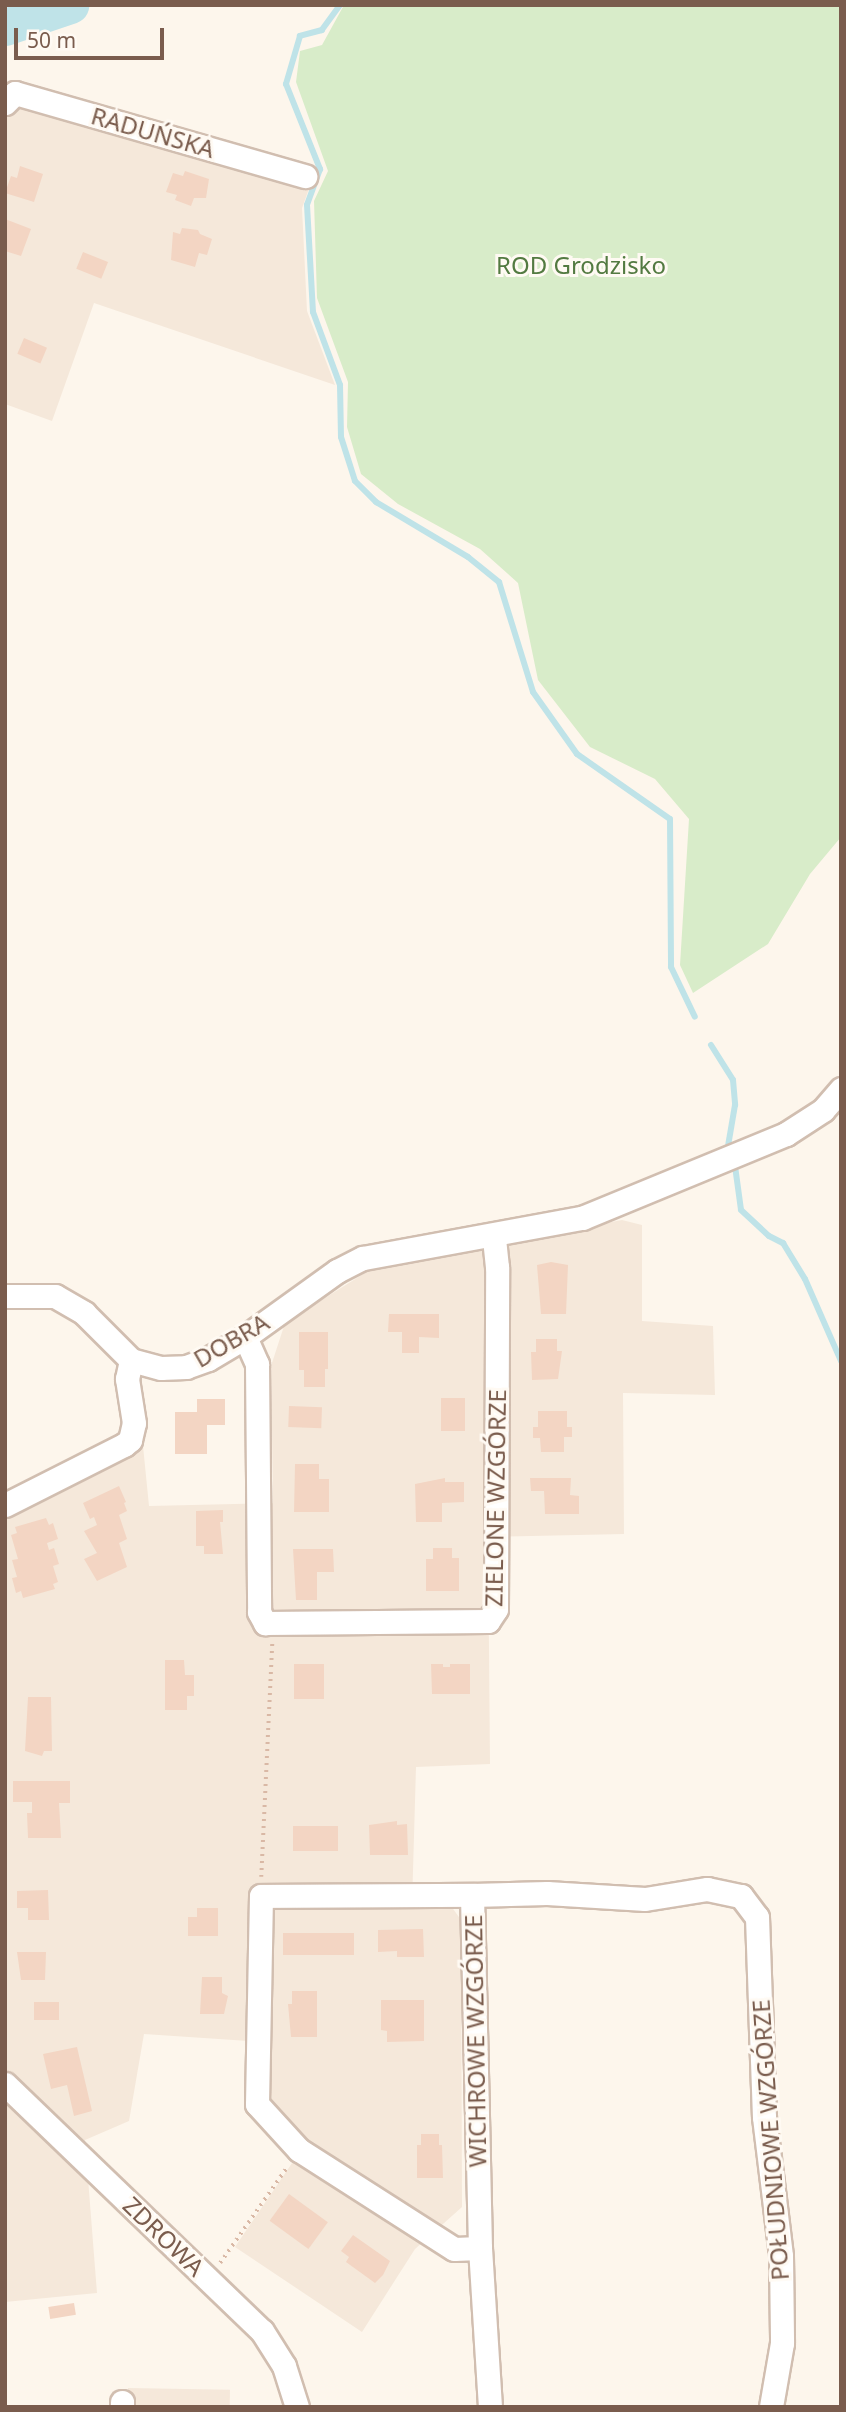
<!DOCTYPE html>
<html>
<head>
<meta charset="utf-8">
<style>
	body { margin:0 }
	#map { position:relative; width:846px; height:2412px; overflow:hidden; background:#fdf6ec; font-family:"Noto Sans",sans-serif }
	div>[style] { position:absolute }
	.residential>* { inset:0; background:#f5e8da; transform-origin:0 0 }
	.green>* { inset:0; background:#d8ecc9 }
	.stream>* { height:6px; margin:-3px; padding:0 3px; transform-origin:3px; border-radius:3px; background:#bfe3e8 }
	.river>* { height:37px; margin:-18.5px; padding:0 18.5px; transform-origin:18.5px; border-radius:18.5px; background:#bfe3e8 }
	.building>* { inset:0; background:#f3d5c3; transform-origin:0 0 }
	.path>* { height:3.5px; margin-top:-1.75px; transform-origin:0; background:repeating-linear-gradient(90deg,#d9b8a5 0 2px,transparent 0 7px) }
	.roads { filter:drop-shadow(2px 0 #d1beb0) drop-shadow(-2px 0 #d1beb0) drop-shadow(0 2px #d1beb0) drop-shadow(0 -2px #d1beb0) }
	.minor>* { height:23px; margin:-11.5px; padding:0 11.5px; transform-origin:11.5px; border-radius:11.5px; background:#fff }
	span { translate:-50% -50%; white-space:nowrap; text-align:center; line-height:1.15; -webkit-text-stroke:6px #fffaf3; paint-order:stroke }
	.street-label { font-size:24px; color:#7a5c4d }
	.park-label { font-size:24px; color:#537a41 }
	.frame { position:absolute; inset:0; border:7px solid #7a5c4d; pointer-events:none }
	.scale { position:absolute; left:14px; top:28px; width:150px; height:32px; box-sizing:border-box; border:4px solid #7a5c4d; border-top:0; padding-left:9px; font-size:21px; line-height:24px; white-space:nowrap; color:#7a5c4d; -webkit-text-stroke:5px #fffaf3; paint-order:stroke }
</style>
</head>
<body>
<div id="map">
	<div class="residential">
		<i style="clip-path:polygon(5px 99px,310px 186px,302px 208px,307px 311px,335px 385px,94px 303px,52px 421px,5px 404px)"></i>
		<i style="clip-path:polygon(622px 1220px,642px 1225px,642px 1321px,713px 1326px,715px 1395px,623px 1393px,624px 1534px,488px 1537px,490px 1764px,416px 1767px,412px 1906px,451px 1906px,461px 1920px,462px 2207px,415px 2249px,362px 2332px,235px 2247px,303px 2147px,261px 2104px,265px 2042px,144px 2034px,129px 2121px,85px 2140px,97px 2293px,5px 2302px,5px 1516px,143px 1446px,149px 1506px,273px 1503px,271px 1366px,285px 1323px,376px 1266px)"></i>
		<i style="left:128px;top:2388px;width:102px;height:19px;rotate:1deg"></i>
	</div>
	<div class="green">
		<i style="clip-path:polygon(344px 5px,841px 5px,841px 837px,810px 874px,768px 944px,693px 993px,680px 965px,689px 819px,655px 779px,590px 747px,538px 680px,518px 583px,480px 549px,398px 504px,361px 474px,347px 427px,348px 382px,317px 298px,314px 201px,328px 171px,296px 82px,300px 51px,322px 45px)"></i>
	</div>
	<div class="stream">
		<i style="left:340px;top:5px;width:31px;rotate:126deg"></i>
		<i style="left:322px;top:30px;width:23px;rotate:165deg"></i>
		<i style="left:300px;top:36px;width:50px;rotate:106.3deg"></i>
		<i style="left:286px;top:84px;width:92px;rotate:68.2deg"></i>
		<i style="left:320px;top:169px;width:38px;rotate:110deg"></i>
		<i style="left:307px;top:205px;width:107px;rotate:86.8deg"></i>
		<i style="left:313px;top:312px;width:78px;rotate:69.7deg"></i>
		<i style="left:340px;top:385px;width:52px;rotate:88.9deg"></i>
		<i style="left:341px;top:437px;width:46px;rotate:72.3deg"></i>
		<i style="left:355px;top:481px;width:30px;rotate:45deg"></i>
		<i style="left:376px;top:502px;width:107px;rotate:30.9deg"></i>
		<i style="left:468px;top:557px;width:40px;rotate:39deg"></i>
		<i style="left:499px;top:582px;width:115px;rotate:72.8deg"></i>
		<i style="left:533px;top:692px;width:76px;rotate:54.6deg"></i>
		<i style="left:577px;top:754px;width:113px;rotate:35deg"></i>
		<i style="left:670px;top:819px;width:148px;rotate:89.6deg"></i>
		<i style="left:671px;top:967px;width:55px;rotate:64.4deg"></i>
		<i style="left:711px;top:1045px;width:41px;rotate:57.8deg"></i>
		<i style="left:733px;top:1080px;width:25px;rotate:85deg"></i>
		<i style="left:735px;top:1105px;width:42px;rotate:99.7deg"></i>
		<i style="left:735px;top:1166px;width:44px;rotate:82.2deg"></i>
		<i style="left:741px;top:1210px;width:38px;rotate:43deg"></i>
		<i style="left:769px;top:1236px;width:16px;rotate:27deg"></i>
		<i style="left:783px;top:1243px;width:42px;rotate:58.6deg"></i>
		<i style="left:805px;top:1279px;width:90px;rotate:66.3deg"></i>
	</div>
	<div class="river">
		<i style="left:5px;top:27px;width:69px;rotate:-18.7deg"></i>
	</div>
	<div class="building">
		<i style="clip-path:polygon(20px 166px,43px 174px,34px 202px,5px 193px,11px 176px,17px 178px)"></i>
		<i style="clip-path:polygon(185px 171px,209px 179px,206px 198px,194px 198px,191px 206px,175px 200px,177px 195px,166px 192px,173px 173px,183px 176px)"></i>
		<i style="clip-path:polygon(5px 219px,31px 229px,21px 256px,5px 251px)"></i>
		<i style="clip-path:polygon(182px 228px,198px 230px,200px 234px,212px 239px,207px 255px,199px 253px,195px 267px,171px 260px,173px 232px,180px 234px)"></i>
		<i style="left:83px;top:252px;width:27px;height:18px;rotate:22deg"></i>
		<i style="left:24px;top:338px;width:25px;height:17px;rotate:23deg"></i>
		<i style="clip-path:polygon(551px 1262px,568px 1265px,566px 1314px,541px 1314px,537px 1265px)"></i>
		<i style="clip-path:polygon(389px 1314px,439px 1314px,439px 1338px,419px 1337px,419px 1353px,402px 1353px,402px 1332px,388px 1332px)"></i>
		<i style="clip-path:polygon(299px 1332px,328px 1332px,328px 1369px,325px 1369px,325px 1387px,304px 1387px,304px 1370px,299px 1370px)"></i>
		<i style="clip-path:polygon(536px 1339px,557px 1339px,557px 1351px,562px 1351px,558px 1379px,532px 1380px,531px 1352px,536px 1352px)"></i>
		<i style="left:441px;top:1398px;width:24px;height:33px"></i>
		<i style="clip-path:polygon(197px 1399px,225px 1399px,225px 1425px,207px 1425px,207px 1454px,175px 1454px,175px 1412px,197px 1412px)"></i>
		<i style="left:289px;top:1406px;width:33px;height:21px;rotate:2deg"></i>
		<i style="clip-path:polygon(538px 1411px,567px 1411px,567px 1427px,572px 1427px,572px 1437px,564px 1437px,564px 1452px,541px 1452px,540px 1438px,533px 1438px,533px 1427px,538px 1427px)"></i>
		<i style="clip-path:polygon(295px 1464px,319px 1464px,319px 1479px,329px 1479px,329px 1512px,294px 1512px)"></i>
		<i style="clip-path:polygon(445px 1478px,445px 1482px,464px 1482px,464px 1502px,442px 1503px,442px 1522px,416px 1522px,415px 1484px)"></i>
		<i style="clip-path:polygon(530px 1478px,571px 1478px,570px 1495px,579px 1496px,579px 1514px,545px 1514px,544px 1491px,531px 1491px)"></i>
		<i style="clip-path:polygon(119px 1486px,126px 1502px,124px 1503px,127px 1511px,119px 1515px,127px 1539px,119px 1543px,127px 1567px,97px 1581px,84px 1559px,97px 1553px,84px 1531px,97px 1525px,94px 1517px,90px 1519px,83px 1503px)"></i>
		<i style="clip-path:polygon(223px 1510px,223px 1522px,220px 1522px,223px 1554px,204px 1554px,204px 1546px,196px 1546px,196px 1511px)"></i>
		<i style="clip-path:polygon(46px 1518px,49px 1525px,53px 1523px,58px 1539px,47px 1543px,49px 1550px,54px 1548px,59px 1564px,53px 1566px,58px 1582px,53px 1584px,55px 1589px,23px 1598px,21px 1591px,16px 1593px,12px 1578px,17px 1577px,12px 1560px,18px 1559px,11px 1535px,17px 1533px,15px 1527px)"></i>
		<i style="clip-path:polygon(433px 1548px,452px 1548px,452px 1558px,459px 1558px,459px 1591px,426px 1591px,426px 1559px,433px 1559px)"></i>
		<i style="clip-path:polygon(293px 1549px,333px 1549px,334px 1572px,317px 1572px,317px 1600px,296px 1600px)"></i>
		<i style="clip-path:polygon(165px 1660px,184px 1660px,185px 1675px,194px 1675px,194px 1696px,187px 1696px,187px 1710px,165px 1710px)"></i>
		<i style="left:294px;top:1664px;width:30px;height:35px"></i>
		<i style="clip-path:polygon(431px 1664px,443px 1664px,443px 1667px,450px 1667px,450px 1664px,470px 1664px,470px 1694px,432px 1694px)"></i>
		<i style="clip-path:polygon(28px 1697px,51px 1697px,52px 1751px,44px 1751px,42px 1756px,25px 1751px)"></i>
		<i style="clip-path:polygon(13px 1781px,70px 1781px,70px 1803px,59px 1803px,61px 1838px,28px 1838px,27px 1813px,32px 1813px,32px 1802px,13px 1802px)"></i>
		<i style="clip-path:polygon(397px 1821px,397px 1825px,407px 1824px,408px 1855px,370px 1855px,369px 1825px)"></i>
		<i style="left:293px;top:1826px;width:45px;height:25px"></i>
		<i style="clip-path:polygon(48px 1890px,49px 1920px,28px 1920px,28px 1908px,17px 1908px,17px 1891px)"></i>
		<i style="clip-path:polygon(197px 1908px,218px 1908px,218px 1936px,188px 1936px,188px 1917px,197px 1917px)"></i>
		<i style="clip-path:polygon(423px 1929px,424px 1957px,397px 1957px,397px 1951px,378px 1952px,378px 1930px)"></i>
		<i style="left:354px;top:1933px;width:22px;height:71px;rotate:90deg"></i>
		<i style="clip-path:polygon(17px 1952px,46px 1952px,45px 1980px,21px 1980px)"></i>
		<i style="clip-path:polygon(202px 1977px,222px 1977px,222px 1993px,228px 1996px,224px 2014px,200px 2014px)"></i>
		<i style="clip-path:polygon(292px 1991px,317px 1991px,317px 2037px,291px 2037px,288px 2004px,292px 2004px)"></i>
		<i style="clip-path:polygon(381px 2000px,424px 2000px,424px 2041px,387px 2042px,387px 2031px,381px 2030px)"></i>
		<i style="left:34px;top:2002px;width:25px;height:18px"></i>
		<i style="clip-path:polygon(77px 2047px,92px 2111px,74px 2116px,67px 2085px,51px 2089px,43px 2054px)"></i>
		<i style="clip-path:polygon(421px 2134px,439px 2134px,439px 2145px,442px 2145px,443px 2178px,417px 2178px,417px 2145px,421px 2145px)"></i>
		<i style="left:289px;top:2194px;width:48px;height:33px;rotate:36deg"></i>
		<i style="clip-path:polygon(353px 2235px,390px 2261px,383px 2275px,375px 2283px,346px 2262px,349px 2257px,341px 2251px)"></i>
		<i style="left:74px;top:2303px;width:12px;height:26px;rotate:81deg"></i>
	</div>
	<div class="path">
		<i style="left:261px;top:1877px;width:234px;rotate:-87.3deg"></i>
		<i style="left:220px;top:2263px;width:118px;rotate:-55deg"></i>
	</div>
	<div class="roads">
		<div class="minor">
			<i style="left:5px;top:103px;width:14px;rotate:-45deg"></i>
			<i style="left:15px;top:93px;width:302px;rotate:16deg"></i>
			<i style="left:5px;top:1296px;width:50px"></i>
			<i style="left:55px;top:1296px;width:34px;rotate:30deg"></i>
			<i style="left:84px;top:1313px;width:66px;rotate:45deg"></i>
			<i style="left:131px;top:1360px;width:31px;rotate:15deg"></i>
			<i style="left:161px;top:1368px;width:25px;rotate:-2deg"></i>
			<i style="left:186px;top:1367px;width:23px;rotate:-20deg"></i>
			<i style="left:208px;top:1359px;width:43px;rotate:-30.7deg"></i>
			<i style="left:245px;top:1337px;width:113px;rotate:-35.7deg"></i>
			<i style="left:337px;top:1271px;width:29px;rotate:-27deg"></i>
			<i style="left:363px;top:1258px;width:223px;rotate:-10.4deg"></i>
			<i style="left:582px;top:1218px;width:221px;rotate:-22.4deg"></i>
			<i style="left:786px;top:1134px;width:44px;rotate:-33deg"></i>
			<i style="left:823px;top:1110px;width:28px;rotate:-49deg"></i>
			<i style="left:245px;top:1337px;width:30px;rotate:66deg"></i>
			<i style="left:257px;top:1364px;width:248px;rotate:89.5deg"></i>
			<i style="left:259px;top:1612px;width:13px;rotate:61deg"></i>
			<i style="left:265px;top:1623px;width:223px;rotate:-0.5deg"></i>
			<i style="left:488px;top:1621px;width:14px;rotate:-56deg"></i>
			<i style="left:496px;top:1609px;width:342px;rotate:-89.8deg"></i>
			<i style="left:497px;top:1267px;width:31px;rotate:-96deg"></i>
			<i style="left:5px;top:1505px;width:133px;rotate:-26.8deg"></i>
			<i style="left:124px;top:1445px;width:8px;rotate:-40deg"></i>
			<i style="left:130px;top:1440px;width:17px;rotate:-77deg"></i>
			<i style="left:134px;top:1423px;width:45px;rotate:-99deg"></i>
			<i style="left:127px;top:1379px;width:19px;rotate:-78deg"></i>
			<i style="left:472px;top:1895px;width:75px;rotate:-1.5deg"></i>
			<i style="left:547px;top:1893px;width:98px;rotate:3.5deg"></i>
			<i style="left:645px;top:1899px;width:63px;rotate:-9.2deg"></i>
			<i style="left:707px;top:1889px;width:35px;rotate:12deg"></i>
			<i style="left:741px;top:1896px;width:26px;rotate:53deg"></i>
			<i style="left:757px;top:1917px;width:200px;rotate:88deg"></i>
			<i style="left:764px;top:2117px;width:140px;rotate:83deg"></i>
			<i style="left:781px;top:2256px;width:87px;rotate:89.3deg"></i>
			<i style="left:782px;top:2343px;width:65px;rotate:99.8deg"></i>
			<i style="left:5px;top:2084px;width:356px;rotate:43.9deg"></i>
			<i style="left:262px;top:2331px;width:41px;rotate:57.8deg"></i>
			<i style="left:284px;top:2366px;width:43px;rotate:72.4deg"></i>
			<i style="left:480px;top:2248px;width:26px;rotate:178deg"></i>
			<i style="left:454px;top:2249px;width:184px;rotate:-147.4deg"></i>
			<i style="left:299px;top:2150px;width:62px;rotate:-132.4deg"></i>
			<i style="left:257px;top:2104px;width:208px;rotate:-88.9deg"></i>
			<i style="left:261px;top:1896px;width:211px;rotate:-0.3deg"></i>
			<i style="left:472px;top:1895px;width:353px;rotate:88.7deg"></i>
			<i style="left:480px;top:2248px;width:159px;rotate:86.4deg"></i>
			<i style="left:122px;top:2407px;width:5px;rotate:-90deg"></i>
		</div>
	</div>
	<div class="street-label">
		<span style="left:153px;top:132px;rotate:16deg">RADUŃSKA</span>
		<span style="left:231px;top:1340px;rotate:-30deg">DOBRA</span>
		<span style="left:495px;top:1498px;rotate:-89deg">ZIELONE WZGÓRZE</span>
		<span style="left:475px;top:2041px;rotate:-91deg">WICHROWE WZGÓRZE</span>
		<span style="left:770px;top:2140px;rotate:-94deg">POŁUDNIOWE WZGÓRZE</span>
		<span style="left:164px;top:2236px;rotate:44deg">ZDROWA</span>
	</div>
	<div class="park-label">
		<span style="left:581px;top:265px">ROD Grodzisko</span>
	</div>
	<div class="frame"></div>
	<div class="scale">50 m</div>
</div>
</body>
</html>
